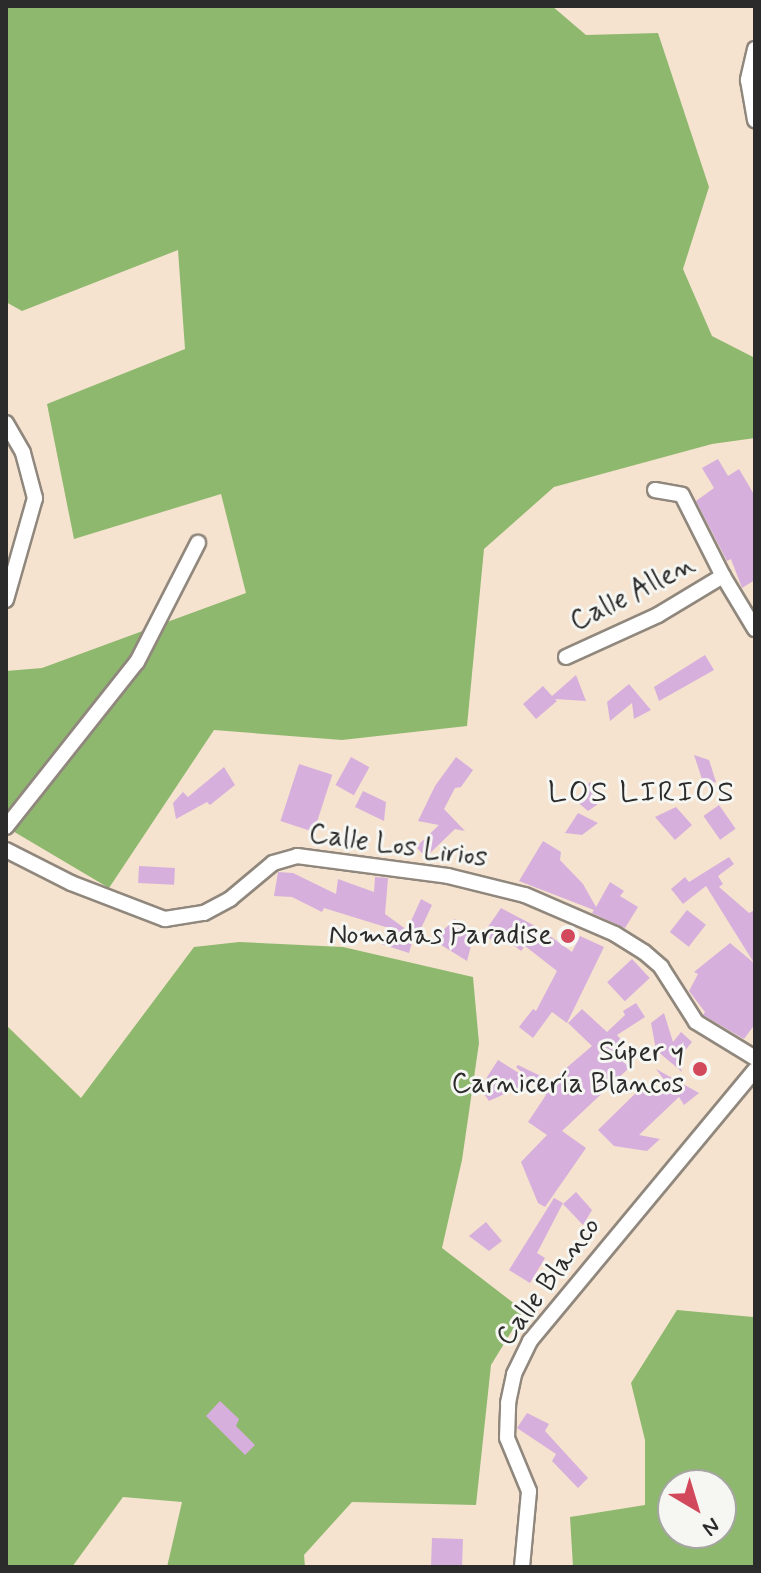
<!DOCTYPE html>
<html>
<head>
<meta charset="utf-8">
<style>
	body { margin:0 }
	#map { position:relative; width:761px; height:1573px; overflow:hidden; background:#f5e3cf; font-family:Mynerve,sans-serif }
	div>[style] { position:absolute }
	.forest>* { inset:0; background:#8fb86f }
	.building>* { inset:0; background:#d6afdc; transform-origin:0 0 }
	.roads { filter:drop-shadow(2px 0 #90877d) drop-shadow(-2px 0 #90877d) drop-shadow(0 2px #90877d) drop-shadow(0 -2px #90877d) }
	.minor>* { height:14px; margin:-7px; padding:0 7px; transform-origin:7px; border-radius:7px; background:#fff }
	.dots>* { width:22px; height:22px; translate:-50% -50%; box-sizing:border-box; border:4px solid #f6f6f2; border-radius:50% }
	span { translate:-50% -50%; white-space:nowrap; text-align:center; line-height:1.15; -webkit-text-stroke:6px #f6f6f2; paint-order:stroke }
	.street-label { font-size:28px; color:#2b2b2b }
	.poi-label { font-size:28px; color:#2b2b2b }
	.right { translate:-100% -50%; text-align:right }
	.neighbourhood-label { font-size:30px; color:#2b2b2b; letter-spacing:2px }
	.frame { position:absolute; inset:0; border:8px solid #2b2b2b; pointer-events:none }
	.north { position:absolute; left:657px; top:1469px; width:80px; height:80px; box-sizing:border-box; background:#f6f6f2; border:2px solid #a5a5a2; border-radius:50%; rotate:142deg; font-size:22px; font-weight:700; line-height:32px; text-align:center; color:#2b2b2b }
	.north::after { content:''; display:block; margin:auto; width:28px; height:36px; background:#d1495b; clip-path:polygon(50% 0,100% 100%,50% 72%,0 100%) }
</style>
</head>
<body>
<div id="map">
	<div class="forest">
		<i style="clip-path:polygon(6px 6px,552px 6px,586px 35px,658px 33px,709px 187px,683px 269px,712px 336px,755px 358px,755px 438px,712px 444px,554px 487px,484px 549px,467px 726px,342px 740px,214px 730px,109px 888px,6px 827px,6px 671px,42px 668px,246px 593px,221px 494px,74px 539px,47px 404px,185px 349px,178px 250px,22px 311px,6px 302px)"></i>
		<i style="clip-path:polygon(239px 942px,343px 947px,473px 977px,479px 1043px,462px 1160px,442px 1248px,524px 1311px,491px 1365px,476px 1505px,352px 1502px,304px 1555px,305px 1567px,167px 1567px,182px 1502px,123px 1497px,72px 1567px,6px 1567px,6px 1025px,81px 1098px,194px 947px)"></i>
		<i style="clip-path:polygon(evenodd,755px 1304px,755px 1567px,573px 1567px,570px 1517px,645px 1505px,645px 1440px,631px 1383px,677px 1310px,753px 1317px,755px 1304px,673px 1485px,721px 1485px,721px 1533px,673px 1533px,673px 1485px)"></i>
	</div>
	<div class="building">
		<i style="clip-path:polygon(718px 459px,728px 476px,739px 469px,755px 496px,755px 580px,742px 588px,731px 559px,727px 561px,696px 501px,714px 488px,702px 468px)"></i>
		<i style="clip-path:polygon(705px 655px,714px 670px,659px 701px,654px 687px)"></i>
		<i style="clip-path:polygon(576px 675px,586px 701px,555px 699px,557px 701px,536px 719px,523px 704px,543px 686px,552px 696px)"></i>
		<i style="clip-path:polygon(629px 684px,651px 710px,634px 719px,632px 703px,610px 721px,607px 702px)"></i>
		<i style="clip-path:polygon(694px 755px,709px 760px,716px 782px,704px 785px)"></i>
		<i style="left:351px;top:757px;width:21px;height:32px;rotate:29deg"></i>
		<i style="clip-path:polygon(456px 757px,473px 770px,461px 787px,455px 788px,444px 809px,465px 831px,455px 829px,426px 857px,416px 847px,439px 825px,418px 821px,435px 786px)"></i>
		<i style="left:299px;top:764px;width:35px;height:60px;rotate:18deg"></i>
		<i style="clip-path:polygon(224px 767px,235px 785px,210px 805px,207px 802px,176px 819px,173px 803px,183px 792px,188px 797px)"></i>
		<i style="clip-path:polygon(590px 782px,608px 797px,588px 811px,575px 800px)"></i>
		<i style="clip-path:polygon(363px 791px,386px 802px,384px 821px,355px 807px)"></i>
		<i style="left:719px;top:805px;width:29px;height:19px;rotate:55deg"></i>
		<i style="clip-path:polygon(676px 807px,692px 825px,675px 840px,655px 817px)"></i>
		<i style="clip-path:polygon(578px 813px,598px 823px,582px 835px,565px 833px)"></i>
		<i style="clip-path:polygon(543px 841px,561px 852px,560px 860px,583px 884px,596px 907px,610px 882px,624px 891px,620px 896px,638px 907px,625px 928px,592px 913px,594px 910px,519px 881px)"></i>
		<i style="clip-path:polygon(729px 857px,734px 864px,718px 876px,723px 884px,719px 887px,749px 913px,755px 910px,755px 1024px,744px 1039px,703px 1015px,705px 1012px,689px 991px,698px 974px,694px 972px,730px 943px,754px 963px,706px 886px,683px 904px,671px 889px,685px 877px,689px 882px)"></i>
		<i style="left:139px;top:866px;width:36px;height:17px;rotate:3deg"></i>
		<i style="clip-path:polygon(278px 872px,293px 873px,336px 894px,338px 879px,374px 892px,375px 877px,388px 878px,385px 914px,407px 930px,421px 899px,432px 905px,417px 937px,414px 936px,409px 953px,381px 944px,392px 929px,324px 908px,322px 912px,292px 897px,274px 896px)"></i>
		<i style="clip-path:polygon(501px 908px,539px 928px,572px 952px,580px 936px,604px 947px,567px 1023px,552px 1012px,533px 1038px,519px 1027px,533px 1009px,536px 1011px,557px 971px,525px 946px,521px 951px,504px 938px,499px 945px,483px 934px)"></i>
		<i style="left:687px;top:910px;width:24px;height:28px;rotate:38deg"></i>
		<i style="clip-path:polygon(455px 919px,473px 938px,467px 961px,433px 940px)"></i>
		<i style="left:632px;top:959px;width:26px;height:34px;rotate:47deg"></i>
		<i style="clip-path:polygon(636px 1003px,645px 1017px,617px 1035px,623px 1042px,623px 1061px,629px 1068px,562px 1131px,586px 1148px,545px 1207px,538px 1203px,521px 1162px,547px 1135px,528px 1122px,546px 1095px,531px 1082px,489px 1101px,480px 1088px,498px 1060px,530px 1080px,516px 1067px,518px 1065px,551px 1081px,592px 1046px,568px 1023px,582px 1009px,607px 1032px,625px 1015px,623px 1011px)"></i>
		<i style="clip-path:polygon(664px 1013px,673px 1042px,681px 1032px,692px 1042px,678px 1059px,682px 1072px,656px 1050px,651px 1023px)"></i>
		<i style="clip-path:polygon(656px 1069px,699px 1093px,684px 1105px,679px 1097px,639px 1135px,660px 1139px,647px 1151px,614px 1146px,598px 1130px,645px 1084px,656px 1095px,668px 1085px)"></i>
		<i style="clip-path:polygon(576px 1192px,592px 1210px,583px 1225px,563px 1204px)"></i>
		<i style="clip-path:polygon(554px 1198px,563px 1203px,537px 1253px,545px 1258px,530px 1283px,509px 1270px)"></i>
		<i style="clip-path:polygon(486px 1222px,502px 1241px,489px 1251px,469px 1236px)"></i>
		<i style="clip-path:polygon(220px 1401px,239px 1419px,236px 1426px,255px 1445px,245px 1455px,206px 1416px)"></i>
		<i style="clip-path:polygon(527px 1413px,549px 1424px,545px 1431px,588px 1478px,578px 1488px,552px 1461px,556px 1454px,517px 1428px)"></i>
		<i style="left:432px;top:1538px;width:31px;height:29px;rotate:2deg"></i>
	</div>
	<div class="roads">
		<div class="minor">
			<i style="left:755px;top:49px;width:32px;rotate:103deg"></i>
			<i style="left:748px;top:80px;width:41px;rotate:80.1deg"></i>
			<i style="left:6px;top:423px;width:34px;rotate:60deg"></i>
			<i style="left:23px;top:453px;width:47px;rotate:75.1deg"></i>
			<i style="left:35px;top:498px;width:106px;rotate:105.9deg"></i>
			<i style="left:655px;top:490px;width:27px;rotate:10deg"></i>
			<i style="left:682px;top:495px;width:91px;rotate:63.2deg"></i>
			<i style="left:723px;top:576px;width:62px;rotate:58.9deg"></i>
			<i style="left:566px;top:657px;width:101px;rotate:-24.5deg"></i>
			<i style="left:658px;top:615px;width:76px;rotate:-31deg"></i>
			<i style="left:6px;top:827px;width:211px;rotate:-51.6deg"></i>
			<i style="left:137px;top:662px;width:134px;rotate:-62.9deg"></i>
			<i style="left:6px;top:850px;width:73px;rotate:26.9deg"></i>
			<i style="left:71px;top:883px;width:101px;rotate:21deg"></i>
			<i style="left:165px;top:919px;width:39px;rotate:-9deg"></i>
			<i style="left:204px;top:913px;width:30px;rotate:-28deg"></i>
			<i style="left:230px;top:899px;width:56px;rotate:-39.9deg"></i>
			<i style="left:273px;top:863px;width:25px;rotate:-16deg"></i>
			<i style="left:297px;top:856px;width:152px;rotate:7.5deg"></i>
			<i style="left:448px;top:876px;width:79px;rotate:13.9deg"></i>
			<i style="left:525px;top:895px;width:98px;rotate:23.4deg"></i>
			<i style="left:615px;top:934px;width:34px;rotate:32deg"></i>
			<i style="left:644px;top:952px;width:23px;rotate:41deg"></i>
			<i style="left:661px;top:967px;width:65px;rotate:57.5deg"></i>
			<i style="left:696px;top:1022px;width:69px;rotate:31.4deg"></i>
			<i style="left:522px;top:1567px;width:76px;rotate:-84.7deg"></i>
			<i style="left:529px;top:1491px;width:57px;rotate:-112.5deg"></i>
			<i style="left:507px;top:1438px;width:35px;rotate:-88deg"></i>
			<i style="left:508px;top:1403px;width:30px;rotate:-78deg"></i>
			<i style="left:514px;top:1374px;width:37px;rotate:-64deg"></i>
			<i style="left:530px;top:1341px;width:352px;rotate:-50.3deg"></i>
		</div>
	</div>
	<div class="dots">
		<i style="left:568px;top:936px;background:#d1495b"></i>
		<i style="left:700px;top:1069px;background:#d1495b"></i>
	</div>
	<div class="street-label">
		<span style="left:633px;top:594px;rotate:-27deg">Calle Allen</span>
		<span style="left:398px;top:847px;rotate:8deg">Calle Los Lirios</span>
		<span style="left:549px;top:1282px;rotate:-53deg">Calle Blanco</span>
	</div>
	<div class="poi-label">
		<span class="right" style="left:552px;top:936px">Nomadas Paradise</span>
		<span class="right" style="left:684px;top:1069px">Súper y<br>Carnicería Blancos</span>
	</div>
	<div class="neighbourhood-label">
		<span style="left:642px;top:793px">LOS LIRIOS</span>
	</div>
	<div class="frame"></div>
	<div class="north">N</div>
</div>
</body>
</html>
